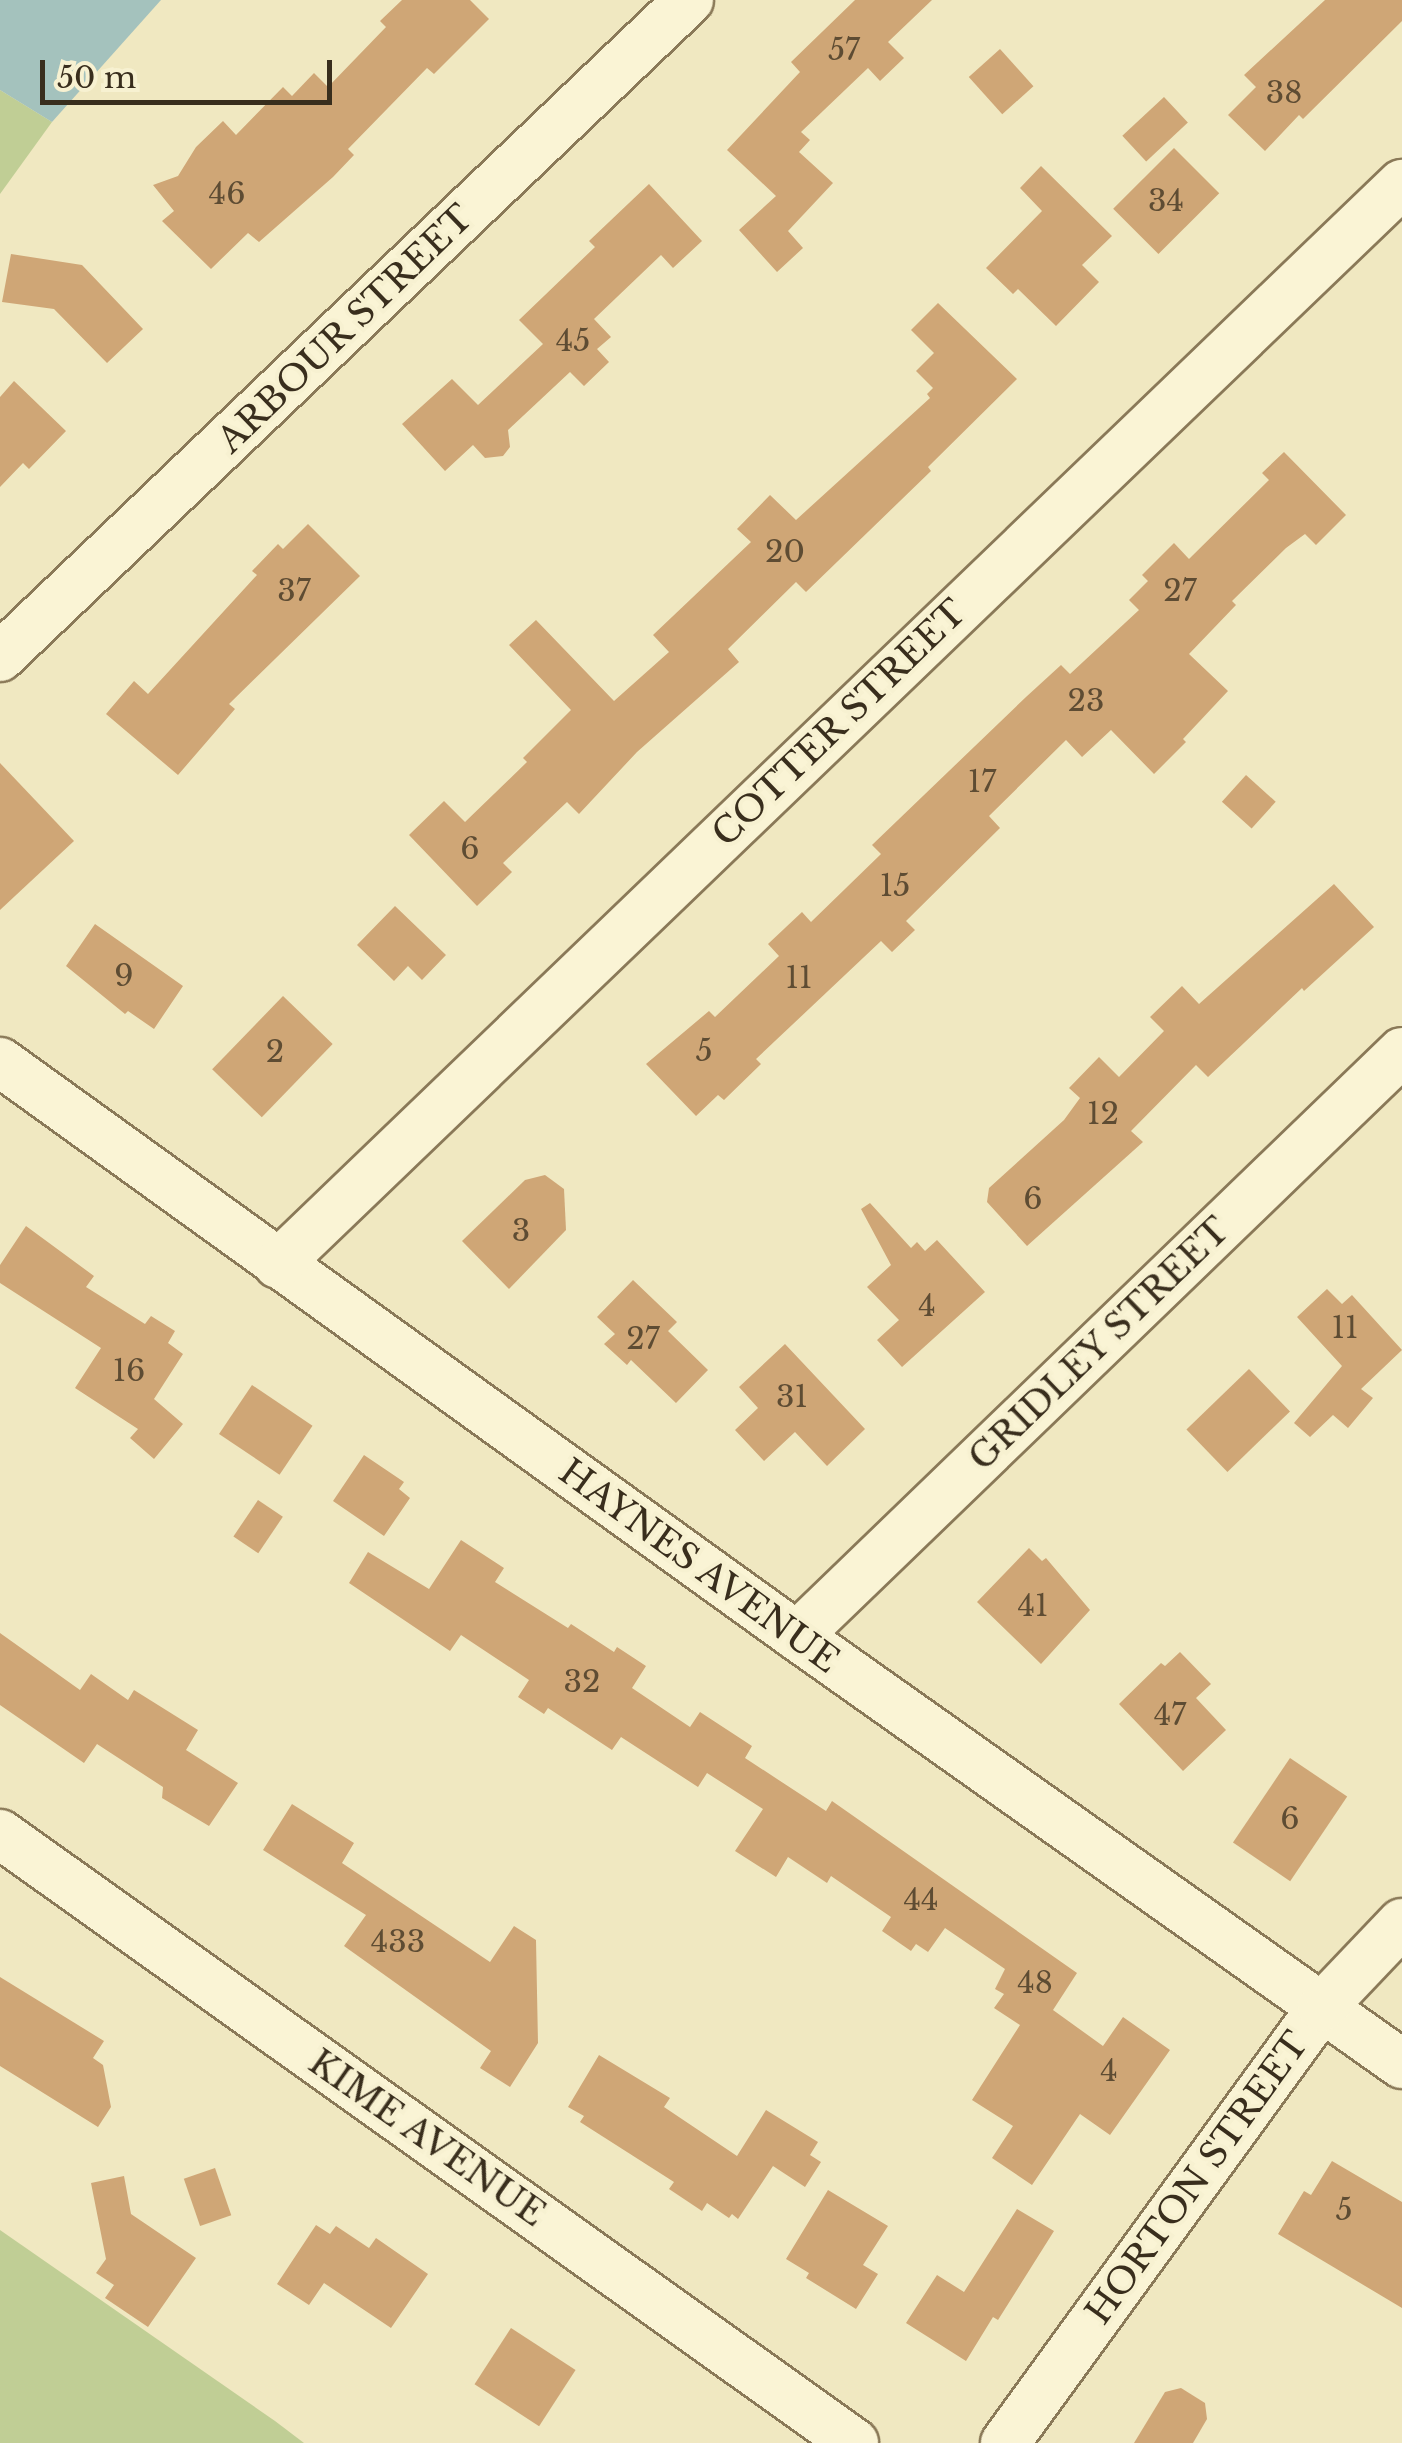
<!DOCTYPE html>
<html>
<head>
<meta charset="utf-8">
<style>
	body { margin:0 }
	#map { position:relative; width:1402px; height:2443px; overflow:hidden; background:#f0e8c1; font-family:"Libre Baskerville",serif }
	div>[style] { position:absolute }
	.green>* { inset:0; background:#c0ce95 }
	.water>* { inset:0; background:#a4c2bd }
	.building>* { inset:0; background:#cfa676; transform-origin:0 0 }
	.roads { filter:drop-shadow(2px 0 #8a7958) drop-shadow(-2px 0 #8a7958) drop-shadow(0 2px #8a7958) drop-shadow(0 -2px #8a7958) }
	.minor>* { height:48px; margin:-24px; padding:0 24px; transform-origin:24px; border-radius:24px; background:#faf4d5 }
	span { translate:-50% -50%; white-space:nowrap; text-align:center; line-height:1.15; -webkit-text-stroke:8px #f7f1d1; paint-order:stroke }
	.number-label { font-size:30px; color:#5e4c33 }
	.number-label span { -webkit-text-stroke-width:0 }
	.street-label { font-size:35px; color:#392e1d }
	.scale { position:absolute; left:40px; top:60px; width:292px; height:45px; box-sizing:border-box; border:5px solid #392e1d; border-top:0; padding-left:12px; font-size:30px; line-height:35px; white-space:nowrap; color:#392e1d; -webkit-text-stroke:8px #f7f1d1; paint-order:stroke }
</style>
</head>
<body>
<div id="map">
	<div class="green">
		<i style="clip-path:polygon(0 90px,52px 122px,0 194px)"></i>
		<i style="clip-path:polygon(0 2230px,275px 2421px,304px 2443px,0 2443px)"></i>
	</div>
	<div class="water">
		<i style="clip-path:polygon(0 0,161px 0,52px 122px,0 90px)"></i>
	</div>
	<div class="building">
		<i style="clip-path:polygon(402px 0,470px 0,489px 19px,434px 74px,427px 68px,348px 149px,354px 155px,333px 177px,259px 242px,248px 233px,211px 269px,162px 221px,174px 211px,153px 185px,178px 176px,196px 147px,223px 121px,236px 135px,283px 87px,292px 96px,314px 73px,328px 87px,386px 27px,380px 21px)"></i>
		<i style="clip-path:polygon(855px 0,932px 0,888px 42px,904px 58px,880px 81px,868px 68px,801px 132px,810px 140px,799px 152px,833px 183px,788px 231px,803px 248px,777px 272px,739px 230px,776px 196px,727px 150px,800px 72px,791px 62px)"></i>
		<i style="clip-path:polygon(1325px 0,1402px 0,1402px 21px,1303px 119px,1299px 115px,1265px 151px,1228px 115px,1256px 87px,1244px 75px)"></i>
		<i style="left:1000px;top:49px;width:50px;height:42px;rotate:48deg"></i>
		<i style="left:1164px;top:97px;width:35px;height:57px;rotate:47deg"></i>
		<i style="left:1174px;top:148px;width:64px;height:86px;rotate:45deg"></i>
		<i style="clip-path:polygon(1041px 166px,1112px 236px,1082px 265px,1099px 282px,1056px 326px,1018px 289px,1013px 294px,986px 268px,1042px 211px,1020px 188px)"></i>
		<i style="clip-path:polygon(649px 184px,702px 241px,673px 268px,661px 255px,594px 319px,611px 337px,597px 349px,609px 362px,584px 386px,570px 372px,508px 430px,510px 447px,503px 456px,485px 458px,473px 445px,445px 471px,402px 424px,452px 379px,478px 405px,543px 344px,519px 320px,595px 247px,589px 241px)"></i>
		<i style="clip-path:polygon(11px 254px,82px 265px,143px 329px,107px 363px,54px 309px,2px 302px)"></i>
		<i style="clip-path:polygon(938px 303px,1017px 379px,928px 467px,931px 471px,806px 592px,796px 582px,728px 649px,739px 662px,637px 752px,579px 814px,567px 802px,503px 863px,512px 872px,477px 906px,409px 835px,444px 801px,465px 822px,527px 762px,523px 758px,571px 710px,509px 645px,536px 620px,614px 701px,669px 652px,653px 635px,751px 542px,737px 529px,770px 495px,796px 520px,930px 398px,927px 394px,933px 388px,916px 371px,934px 353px,911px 330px)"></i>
		<i style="clip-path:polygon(14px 381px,66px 431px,29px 469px,23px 463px,0 487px,0 397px)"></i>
		<i style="clip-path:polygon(1284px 452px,1346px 515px,1316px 545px,1305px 534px,1286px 548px,1232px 601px,1236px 605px,1189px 654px,1228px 691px,1183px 739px,1186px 742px,1154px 774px,1111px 730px,1082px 757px,1066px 740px,989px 816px,1000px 828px,906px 921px,915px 930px,892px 952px,881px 941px,756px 1059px,761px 1064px,724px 1100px,718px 1095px,696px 1116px,646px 1064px,709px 1011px,715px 1017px,779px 956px,768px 944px,802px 912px,811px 922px,881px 854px,872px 845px,1026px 697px,1061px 665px,1070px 674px,1139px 610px,1129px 600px,1148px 581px,1142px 575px,1174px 543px,1189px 559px,1269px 480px,1262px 473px)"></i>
		<i style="clip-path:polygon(308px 524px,360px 576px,229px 704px,235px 709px,178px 775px,106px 714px,134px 681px,148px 694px,257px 575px,252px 571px,278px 544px,283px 549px)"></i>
		<i style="clip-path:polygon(0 763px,74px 841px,0 910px)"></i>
		<i style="left:1246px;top:775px;width:40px;height:36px;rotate:42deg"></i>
		<i style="clip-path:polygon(1334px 884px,1374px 927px,1304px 991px,1302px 988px,1208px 1077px,1196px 1065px,1131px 1131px,1143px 1142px,1027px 1246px,987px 1202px,989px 1188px,1064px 1120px,1080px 1098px,1069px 1088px,1099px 1057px,1119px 1077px,1164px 1031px,1150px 1017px,1182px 986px,1199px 1004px)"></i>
		<i style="clip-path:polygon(395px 906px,446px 955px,422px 980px,408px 966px,394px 981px,357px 945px)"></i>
		<i style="clip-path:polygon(95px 924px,183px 986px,154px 1029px,128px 1011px,125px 1014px,66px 966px)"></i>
		<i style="left:283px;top:996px;width:69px;height:102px;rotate:44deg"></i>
		<i style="clip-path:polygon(545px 1175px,564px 1189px,566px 1230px,509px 1289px,462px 1241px,525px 1180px)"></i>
		<i style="clip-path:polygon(870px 1203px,911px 1248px,917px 1242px,925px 1251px,937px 1240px,985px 1292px,902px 1367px,877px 1340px,899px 1320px,867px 1287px,891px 1265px,861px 1209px)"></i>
		<i style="clip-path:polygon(26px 1226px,94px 1276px,86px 1287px,145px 1324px,151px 1316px,175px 1331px,168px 1343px,183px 1354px,154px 1399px,183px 1424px,154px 1459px,130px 1438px,138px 1429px,75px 1388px,101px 1348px,0 1283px,0 1265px)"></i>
		<i style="clip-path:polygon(633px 1280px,677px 1322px,668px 1331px,708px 1370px,676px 1403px,631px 1360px,627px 1365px,604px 1344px,615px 1334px,597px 1317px)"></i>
		<i style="clip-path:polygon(1327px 1289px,1342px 1304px,1352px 1295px,1402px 1350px,1361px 1389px,1373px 1398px,1348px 1428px,1333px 1415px,1310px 1437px,1294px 1423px,1342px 1366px,1297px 1317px)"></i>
		<i style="clip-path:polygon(785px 1344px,865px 1429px,827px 1466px,795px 1432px,764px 1461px,735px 1430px,758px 1408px,739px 1387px)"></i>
		<i style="left:1249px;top:1369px;width:59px;height:87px;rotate:46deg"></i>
		<i style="left:252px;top:1385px;width:73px;height:59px;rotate:34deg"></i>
		<i style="clip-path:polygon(364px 1455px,404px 1482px,399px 1489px,410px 1498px,384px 1536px,333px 1501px)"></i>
		<i style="left:258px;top:1500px;width:30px;height:44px;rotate:34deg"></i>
		<i style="clip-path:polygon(461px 1540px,504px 1568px,495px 1582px,568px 1628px,571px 1624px,614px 1652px,617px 1647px,646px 1666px,632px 1688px,690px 1727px,700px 1712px,752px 1746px,745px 1758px,826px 1811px,832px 1801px,1077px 1973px,1053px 2010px,1103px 2046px,1123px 2017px,1170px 2050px,1110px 2135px,1080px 2114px,1032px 2185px,992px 2158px,1013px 2126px,972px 2100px,1020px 2025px,994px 2008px,1004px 1994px,995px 1989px,1005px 1969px,945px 1928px,928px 1952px,916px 1944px,911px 1951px,882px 1931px,891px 1917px,831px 1876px,827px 1883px,788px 1857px,776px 1877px,735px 1851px,763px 1809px,707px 1773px,698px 1787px,621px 1737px,612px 1750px,548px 1708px,544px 1714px,518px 1697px,529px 1680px,461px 1635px,450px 1651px,349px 1583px,368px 1552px,429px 1589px)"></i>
		<i style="clip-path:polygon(1029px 1548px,1042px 1561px,1046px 1558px,1090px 1610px,1041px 1664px,977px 1602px)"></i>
		<i style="clip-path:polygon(0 1633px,80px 1690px,91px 1674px,128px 1700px,134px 1690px,198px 1730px,186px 1750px,238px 1783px,209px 1826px,162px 1798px,163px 1787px,97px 1744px,84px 1763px,0 1705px)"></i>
		<i style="clip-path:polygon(1180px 1652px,1211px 1684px,1196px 1698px,1226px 1730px,1183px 1771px,1119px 1704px,1161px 1663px,1165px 1666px)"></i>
		<i style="left:1290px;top:1758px;width:69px;height:102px;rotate:34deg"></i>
		<i style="clip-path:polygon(292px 1804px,354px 1843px,342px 1863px,490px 1962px,514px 1926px,536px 1940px,538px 2043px,510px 2087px,480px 2068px,491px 2051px,344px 1946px,366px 1915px,263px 1850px)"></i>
		<i style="clip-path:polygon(0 1977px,104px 2041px,93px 2058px,103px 2065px,111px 2107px,98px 2127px,0 2066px)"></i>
		<i style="clip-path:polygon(599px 2055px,670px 2098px,664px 2107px,737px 2156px,766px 2110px,818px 2142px,810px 2155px,821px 2162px,805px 2187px,773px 2166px,738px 2219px,732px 2214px,729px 2218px,707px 2203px,702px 2211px,669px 2189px,674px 2182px,580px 2122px,584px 2116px,568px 2107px)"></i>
		<i style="clip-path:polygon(1332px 2161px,1402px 2202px,1402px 2308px,1278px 2234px,1304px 2191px,1311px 2195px)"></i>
		<i style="left:215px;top:2168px;width:50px;height:33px;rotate:71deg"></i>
		<i style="clip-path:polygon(124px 2176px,131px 2214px,196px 2258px,148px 2327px,105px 2298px,114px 2285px,96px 2273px,106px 2259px,91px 2183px)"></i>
		<i style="clip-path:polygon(828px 2190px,888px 2226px,863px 2265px,878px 2274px,856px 2309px,806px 2278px,809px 2273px,786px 2259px)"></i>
		<i style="clip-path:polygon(1017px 2209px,1054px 2231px,998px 2320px,993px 2317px,966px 2361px,906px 2323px,937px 2275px,964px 2292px)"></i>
		<i style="clip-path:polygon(316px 2225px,330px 2234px,336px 2226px,369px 2248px,376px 2238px,428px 2274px,391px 2328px,324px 2283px,309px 2305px,277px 2284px)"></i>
		<i style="left:511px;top:2328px;width:77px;height:67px;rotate:33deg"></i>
		<i style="clip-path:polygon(1181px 2388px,1205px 2403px,1207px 2419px,1193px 2443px,1134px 2443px,1165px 2392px)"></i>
	</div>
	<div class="roads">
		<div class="minor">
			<i style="left:0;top:657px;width:952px;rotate:-43.64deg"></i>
			<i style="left:0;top:1062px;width:982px;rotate:35.76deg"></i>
			<i style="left:797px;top:1636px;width:741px;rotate:35.28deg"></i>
			<i style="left:278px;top:1264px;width:1559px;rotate:-43.86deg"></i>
			<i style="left:797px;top:1636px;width:841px;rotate:-43.99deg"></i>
			<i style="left:0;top:1834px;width:1049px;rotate:35.49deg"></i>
			<i style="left:1005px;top:2443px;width:539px;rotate:-53.98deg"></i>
			<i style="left:1322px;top:2007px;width:116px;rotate:-46.4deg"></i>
		</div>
	</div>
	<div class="number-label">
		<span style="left:844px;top:50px">57</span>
		<span style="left:1284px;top:93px">38</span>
		<span style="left:227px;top:194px">46</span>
		<span style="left:1166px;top:201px">34</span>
		<span style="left:573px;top:341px">45</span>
		<span style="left:785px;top:552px">20</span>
		<span style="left:294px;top:591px">37</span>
		<span style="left:1180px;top:591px">27</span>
		<span style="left:1086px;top:701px">23</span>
		<span style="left:982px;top:782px">17</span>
		<span style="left:470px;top:849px">6</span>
		<span style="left:895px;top:886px">15</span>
		<span style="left:124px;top:976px">9</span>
		<span style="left:799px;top:978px">11</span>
		<span style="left:704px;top:1051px">5</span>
		<span style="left:275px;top:1052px">2</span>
		<span style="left:1103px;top:1114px">12</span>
		<span style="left:1033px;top:1199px">6</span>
		<span style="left:521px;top:1231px">3</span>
		<span style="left:927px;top:1306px">4</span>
		<span style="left:1345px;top:1328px">11</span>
		<span style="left:643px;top:1339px">27</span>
		<span style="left:129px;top:1371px">16</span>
		<span style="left:792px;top:1397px">31</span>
		<span style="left:1033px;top:1606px">41</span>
		<span style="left:582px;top:1682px">32</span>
		<span style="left:1170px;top:1715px">47</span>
		<span style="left:1290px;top:1819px">6</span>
		<span style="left:921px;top:1900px">44</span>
		<span style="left:398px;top:1942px">433</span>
		<span style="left:1035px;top:1983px">48</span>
		<span style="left:1109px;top:2071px">4</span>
		<span style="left:1344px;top:2210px">5</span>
	</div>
	<div class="street-label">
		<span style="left:345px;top:329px;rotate:-44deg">ARBOUR STREET</span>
		<span style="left:839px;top:723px;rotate:-44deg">COTTER STREET</span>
		<span style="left:1099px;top:1344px;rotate:-44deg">GRIDLEY STREET</span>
		<span style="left:699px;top:1566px;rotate:36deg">HAYNES AVENUE</span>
		<span style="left:427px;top:2138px;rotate:35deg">KIME AVENUE</span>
		<span style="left:1197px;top:2178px;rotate:-54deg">HORTON STREET</span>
	</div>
	<div class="scale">50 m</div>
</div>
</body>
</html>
